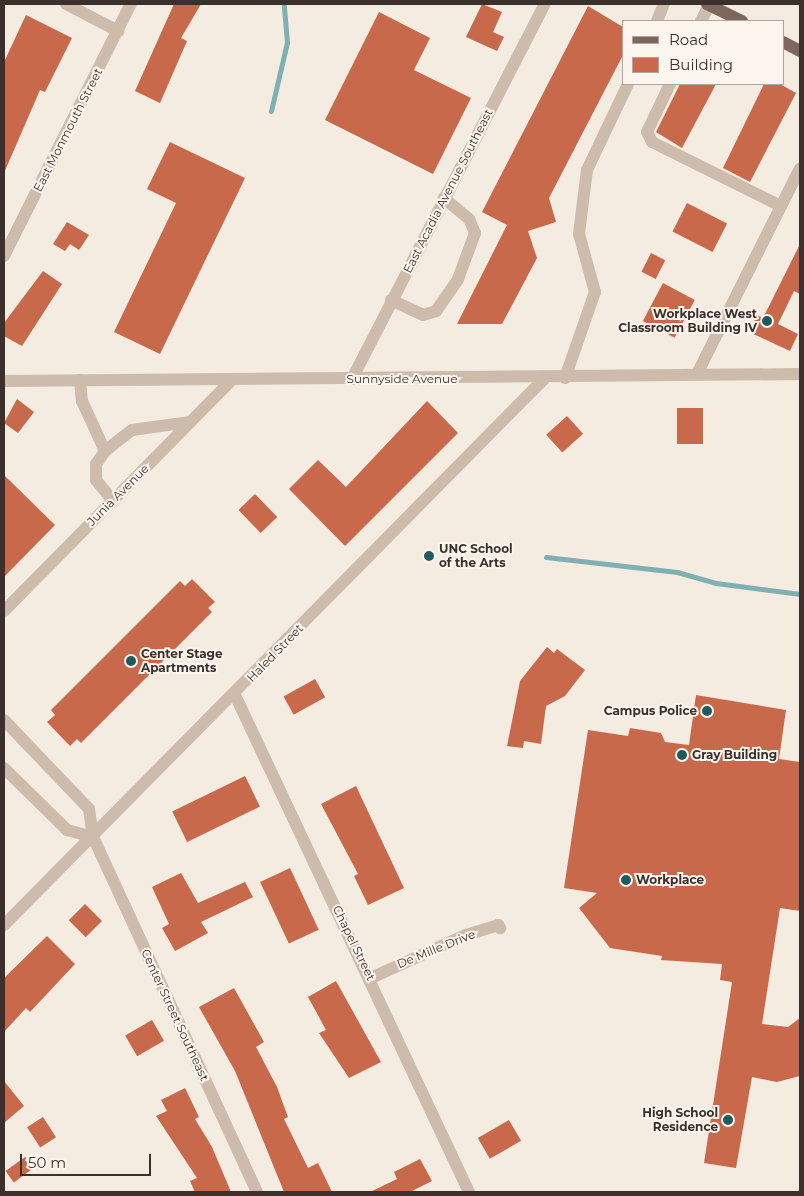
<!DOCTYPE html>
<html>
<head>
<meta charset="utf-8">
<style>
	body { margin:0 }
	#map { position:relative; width:804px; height:1196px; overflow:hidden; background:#f4ebe1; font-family:Montserrat,sans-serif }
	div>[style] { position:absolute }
	.stream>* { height:5px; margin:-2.5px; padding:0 2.5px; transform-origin:2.5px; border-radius:2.5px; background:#7fb0b2 }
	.building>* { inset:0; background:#c8694b; transform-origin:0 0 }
	.minor>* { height:12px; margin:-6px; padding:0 6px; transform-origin:6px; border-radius:6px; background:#cdbbac }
	.major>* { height:12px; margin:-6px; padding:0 6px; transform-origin:6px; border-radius:6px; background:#7d675c }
	.dots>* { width:14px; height:14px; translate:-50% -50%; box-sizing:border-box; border:2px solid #fbf5ee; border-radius:50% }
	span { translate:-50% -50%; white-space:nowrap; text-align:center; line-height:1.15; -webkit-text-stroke:4px #fbf5ee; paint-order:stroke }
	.street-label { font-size:12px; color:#3b302b }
	.poi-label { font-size:12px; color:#3b302b; font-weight:700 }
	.right { translate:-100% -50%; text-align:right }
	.left { translate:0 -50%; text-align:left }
	.frame { position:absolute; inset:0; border:5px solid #3b302b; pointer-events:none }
	.legend { position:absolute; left:622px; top:20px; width:162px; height:65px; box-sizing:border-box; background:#fbf5ee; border:1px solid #aea6a0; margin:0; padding:6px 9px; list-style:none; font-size:15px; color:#3b302b }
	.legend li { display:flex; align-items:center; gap:10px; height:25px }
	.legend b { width:25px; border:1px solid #aea6a0 }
	.scale { position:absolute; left:20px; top:1154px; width:131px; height:22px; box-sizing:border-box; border:2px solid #3b302b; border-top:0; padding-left:6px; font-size:15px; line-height:18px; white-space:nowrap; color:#3b302b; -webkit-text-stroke:4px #fbf5ee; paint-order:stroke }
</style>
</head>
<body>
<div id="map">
	<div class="stream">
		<i style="left:271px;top:111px;width:71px;rotate:-76.9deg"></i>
		<i style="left:287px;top:42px;width:38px;rotate:-95deg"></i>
		<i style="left:546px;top:557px;width:132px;rotate:6.5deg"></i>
		<i style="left:677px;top:572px;width:41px;rotate:15.8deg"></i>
		<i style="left:716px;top:583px;width:85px;rotate:7.5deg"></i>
	</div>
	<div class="building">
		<i style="clip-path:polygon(174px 4px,201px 4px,181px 38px,187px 41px,160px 103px,135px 91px)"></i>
		<i style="clip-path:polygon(482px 4px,502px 12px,493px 32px,504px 37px,497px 51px,466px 37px)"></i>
		<i style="clip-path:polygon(588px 6px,623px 27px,623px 55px,549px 198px,556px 222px,528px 231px,537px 258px,502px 324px,457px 324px,507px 225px,482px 212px)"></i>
		<i style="clip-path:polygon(379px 12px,430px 38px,414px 70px,471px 98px,433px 174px,325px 120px)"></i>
		<i style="clip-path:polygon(26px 15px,72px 38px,45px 92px,40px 90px,4px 173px,4px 62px)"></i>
		<i style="clip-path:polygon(680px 84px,716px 84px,682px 148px,656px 132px)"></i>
		<i style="clip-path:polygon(764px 84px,780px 84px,796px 93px,750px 182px,723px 168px)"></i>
		<i style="clip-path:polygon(170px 142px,245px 178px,160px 354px,114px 332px,176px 203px,147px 189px)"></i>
		<i style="left:687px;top:203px;width:45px;height:32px;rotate:27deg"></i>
		<i style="clip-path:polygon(67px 222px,89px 235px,79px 250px,70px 244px,65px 251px,53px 244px)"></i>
		<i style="clip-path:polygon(800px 244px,800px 294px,794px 291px,778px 324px,798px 334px,790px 351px,749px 332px,757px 315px,763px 318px)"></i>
		<i style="left:651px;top:253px;width:16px;height:21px;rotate:27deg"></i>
		<i style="clip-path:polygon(43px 271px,62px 284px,22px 346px,4px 336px,4px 323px)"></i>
		<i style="left:663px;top:283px;width:36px;height:43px;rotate:28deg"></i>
		<i style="clip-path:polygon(17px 399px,34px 412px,18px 433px,4px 423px)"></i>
		<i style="clip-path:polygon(427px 401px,458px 433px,345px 546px,289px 489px,318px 460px,346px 487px)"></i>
		<i style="left:677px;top:408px;width:26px;height:36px"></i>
		<i style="left:567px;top:416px;width:24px;height:28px;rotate:48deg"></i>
		<i style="clip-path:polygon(4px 475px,55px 525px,4px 577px)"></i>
		<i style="left:255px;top:494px;width:32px;height:23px;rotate:46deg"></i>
		<i style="clip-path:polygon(192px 579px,215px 602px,208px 608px,212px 612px,81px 743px,77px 739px,70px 746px,47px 722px,55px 715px,51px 710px,180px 581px,185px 586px)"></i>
		<i style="clip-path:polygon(547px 647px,554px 653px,557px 649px,585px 670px,565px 696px,546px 706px,541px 744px,524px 741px,523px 748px,507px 746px,520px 681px)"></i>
		<i style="left:315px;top:679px;width:21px;height:36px;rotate:61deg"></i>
		<i style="clip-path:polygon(696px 695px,786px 710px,779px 759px,800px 762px,800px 911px,780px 908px,762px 1024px,788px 1027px,800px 1018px,800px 1076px,777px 1082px,752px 1077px,736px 1168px,704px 1163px,732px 982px,720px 980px,722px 964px,661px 960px,662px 956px,610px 948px,579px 908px,597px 893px,564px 888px,588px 730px,628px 736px,630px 728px,661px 733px,665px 742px,689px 745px)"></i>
		<i style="left:245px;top:776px;width:34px;height:81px;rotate:64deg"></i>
		<i style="clip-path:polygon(356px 786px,404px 888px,368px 905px,354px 876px,358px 874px,321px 804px)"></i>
		<i style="left:290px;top:868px;width:68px;height:33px;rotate:65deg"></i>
		<i style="clip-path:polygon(181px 873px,198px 903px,245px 882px,253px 897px,201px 922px,208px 933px,175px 951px,162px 928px,169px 924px,152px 887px)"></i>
		<i style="left:85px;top:904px;width:24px;height:23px;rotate:45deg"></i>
		<i style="clip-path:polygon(47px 936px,75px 964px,30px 1012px,26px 1008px,4px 1032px,4px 978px)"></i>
		<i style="clip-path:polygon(336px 981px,381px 1062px,349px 1078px,319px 1033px,326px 1030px,308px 997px)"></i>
		<i style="clip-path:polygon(234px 988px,264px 1042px,256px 1047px,277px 1087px,288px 1117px,284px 1119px,308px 1168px,318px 1163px,332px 1192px,284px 1192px,235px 1071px,199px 1007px)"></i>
		<i style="left:152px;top:1020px;width:24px;height:31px;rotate:60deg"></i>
		<i style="clip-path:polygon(4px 1081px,24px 1106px,4px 1123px)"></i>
		<i style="clip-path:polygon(185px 1088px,199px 1117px,195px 1119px,212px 1147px,231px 1192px,195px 1192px,190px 1181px,197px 1178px,156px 1116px,167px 1111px,161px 1100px)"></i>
		<i style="left:43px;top:1117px;width:24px;height:19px;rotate:57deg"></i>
		<i style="left:509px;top:1120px;width:24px;height:36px;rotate:60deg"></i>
		<i style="left:25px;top:1157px;width:14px;height:24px;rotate:54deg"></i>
		<i style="clip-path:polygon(420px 1159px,432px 1181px,410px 1192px,370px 1192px,397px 1179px,394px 1172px)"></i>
	</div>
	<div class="minor">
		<i style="left:66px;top:4px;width:59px;rotate:27.4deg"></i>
		<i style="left:657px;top:21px;width:18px;rotate:-68deg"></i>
		<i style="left:701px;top:21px;width:18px;rotate:-63deg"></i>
		<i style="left:670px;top:84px;width:53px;rotate:115.6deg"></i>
		<i style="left:647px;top:132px;width:11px;rotate:63deg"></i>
		<i style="left:652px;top:142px;width:144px;rotate:26.4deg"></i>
		<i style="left:4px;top:256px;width:282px;rotate:-63.3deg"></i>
		<i style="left:391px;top:300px;width:35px;rotate:25deg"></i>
		<i style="left:423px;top:315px;width:14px;rotate:-17deg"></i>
		<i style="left:436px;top:311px;width:39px;rotate:-55deg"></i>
		<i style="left:458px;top:279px;width:49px;rotate:-69.7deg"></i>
		<i style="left:475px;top:233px;width:15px;rotate:-113deg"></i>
		<i style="left:469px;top:219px;width:33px;rotate:-140deg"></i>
		<i style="left:697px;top:374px;width:230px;rotate:-63.4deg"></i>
		<i style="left:565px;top:378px;width:91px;rotate:-70.8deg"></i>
		<i style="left:595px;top:292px;width:60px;rotate:-105.4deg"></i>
		<i style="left:579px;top:234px;width:64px;rotate:-82.9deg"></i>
		<i style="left:587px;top:170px;width:95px;rotate:-64.5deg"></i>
		<i style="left:352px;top:379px;width:422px;rotate:-62.8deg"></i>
		<i style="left:80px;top:380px;width:21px;rotate:85deg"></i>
		<i style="left:82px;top:401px;width:55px;rotate:65.3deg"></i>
		<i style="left:4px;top:381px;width:796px;rotate:-0.5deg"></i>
		<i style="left:113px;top:501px;width:27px;rotate:-129deg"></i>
		<i style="left:96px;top:480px;width:16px;rotate:-90deg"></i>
		<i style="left:96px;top:464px;width:16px;rotate:-55deg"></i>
		<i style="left:105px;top:451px;width:34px;rotate:-38deg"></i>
		<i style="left:132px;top:430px;width:59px;rotate:-7.9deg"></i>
		<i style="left:4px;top:611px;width:325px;rotate:-45.4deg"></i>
		<i style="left:235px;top:695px;width:549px;rotate:64.79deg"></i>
		<i style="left:4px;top:720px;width:123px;rotate:46.3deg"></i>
		<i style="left:89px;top:809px;width:28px;rotate:82deg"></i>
		<i style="left:93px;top:837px;width:391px;rotate:65.2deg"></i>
		<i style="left:4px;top:768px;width:88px;rotate:44.5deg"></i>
		<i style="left:67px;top:830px;width:27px;rotate:15deg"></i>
		<i style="left:4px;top:925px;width:768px;rotate:-45.32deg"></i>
		<i style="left:371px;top:978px;width:104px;rotate:-24.4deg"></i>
		<i style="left:466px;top:935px;width:34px;rotate:-17deg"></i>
		<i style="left:498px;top:925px;width:4px;rotate:56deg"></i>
	</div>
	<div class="major">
		<i style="left:707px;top:4px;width:39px;rotate:26deg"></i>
		<i style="left:783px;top:42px;width:19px;rotate:28deg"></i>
	</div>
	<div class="dots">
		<i style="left:767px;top:321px;background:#1f5a5e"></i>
		<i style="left:429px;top:556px;background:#1f5a5e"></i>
		<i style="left:131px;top:661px;background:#1f5a5e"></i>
		<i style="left:707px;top:711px;background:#1f5a5e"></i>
		<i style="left:682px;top:755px;background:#1f5a5e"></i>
		<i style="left:626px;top:880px;background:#1f5a5e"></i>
		<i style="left:728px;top:1120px;background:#1f5a5e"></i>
	</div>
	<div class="street-label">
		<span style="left:68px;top:130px;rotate:-63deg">East Monmouth Street</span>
		<span style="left:448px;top:191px;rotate:-63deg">East Acadia Avenue Southeast</span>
		<span style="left:402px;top:379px">Sunnyside Avenue</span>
		<span style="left:118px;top:495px;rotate:-45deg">Junia Avenue</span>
		<span style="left:275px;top:653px;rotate:-46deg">Haled Street</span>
		<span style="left:354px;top:943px;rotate:64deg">Chapel Street</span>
		<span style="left:436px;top:949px;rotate:-22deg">De Mille Drive</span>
		<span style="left:175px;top:1015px;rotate:65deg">Center Street Southeast</span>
	</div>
	<div class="poi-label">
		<span class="right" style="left:757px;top:321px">Workplace West<br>Classroom Building IV</span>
		<span class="left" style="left:439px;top:556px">UNC School<br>of the Arts</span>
		<span class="left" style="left:141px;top:661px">Center Stage<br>Apartments</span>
		<span class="right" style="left:697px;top:711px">Campus Police</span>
		<span class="left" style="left:692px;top:755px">Gray Building</span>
		<span class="left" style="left:636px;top:880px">Workplace</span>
		<span class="right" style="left:718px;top:1120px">High School<br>Residence</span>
	</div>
	<div class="frame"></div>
	<ul class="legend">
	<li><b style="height:6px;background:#7d675c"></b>Road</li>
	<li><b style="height:14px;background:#c8694b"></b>Building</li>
	</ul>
	<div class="scale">50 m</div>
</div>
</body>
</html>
